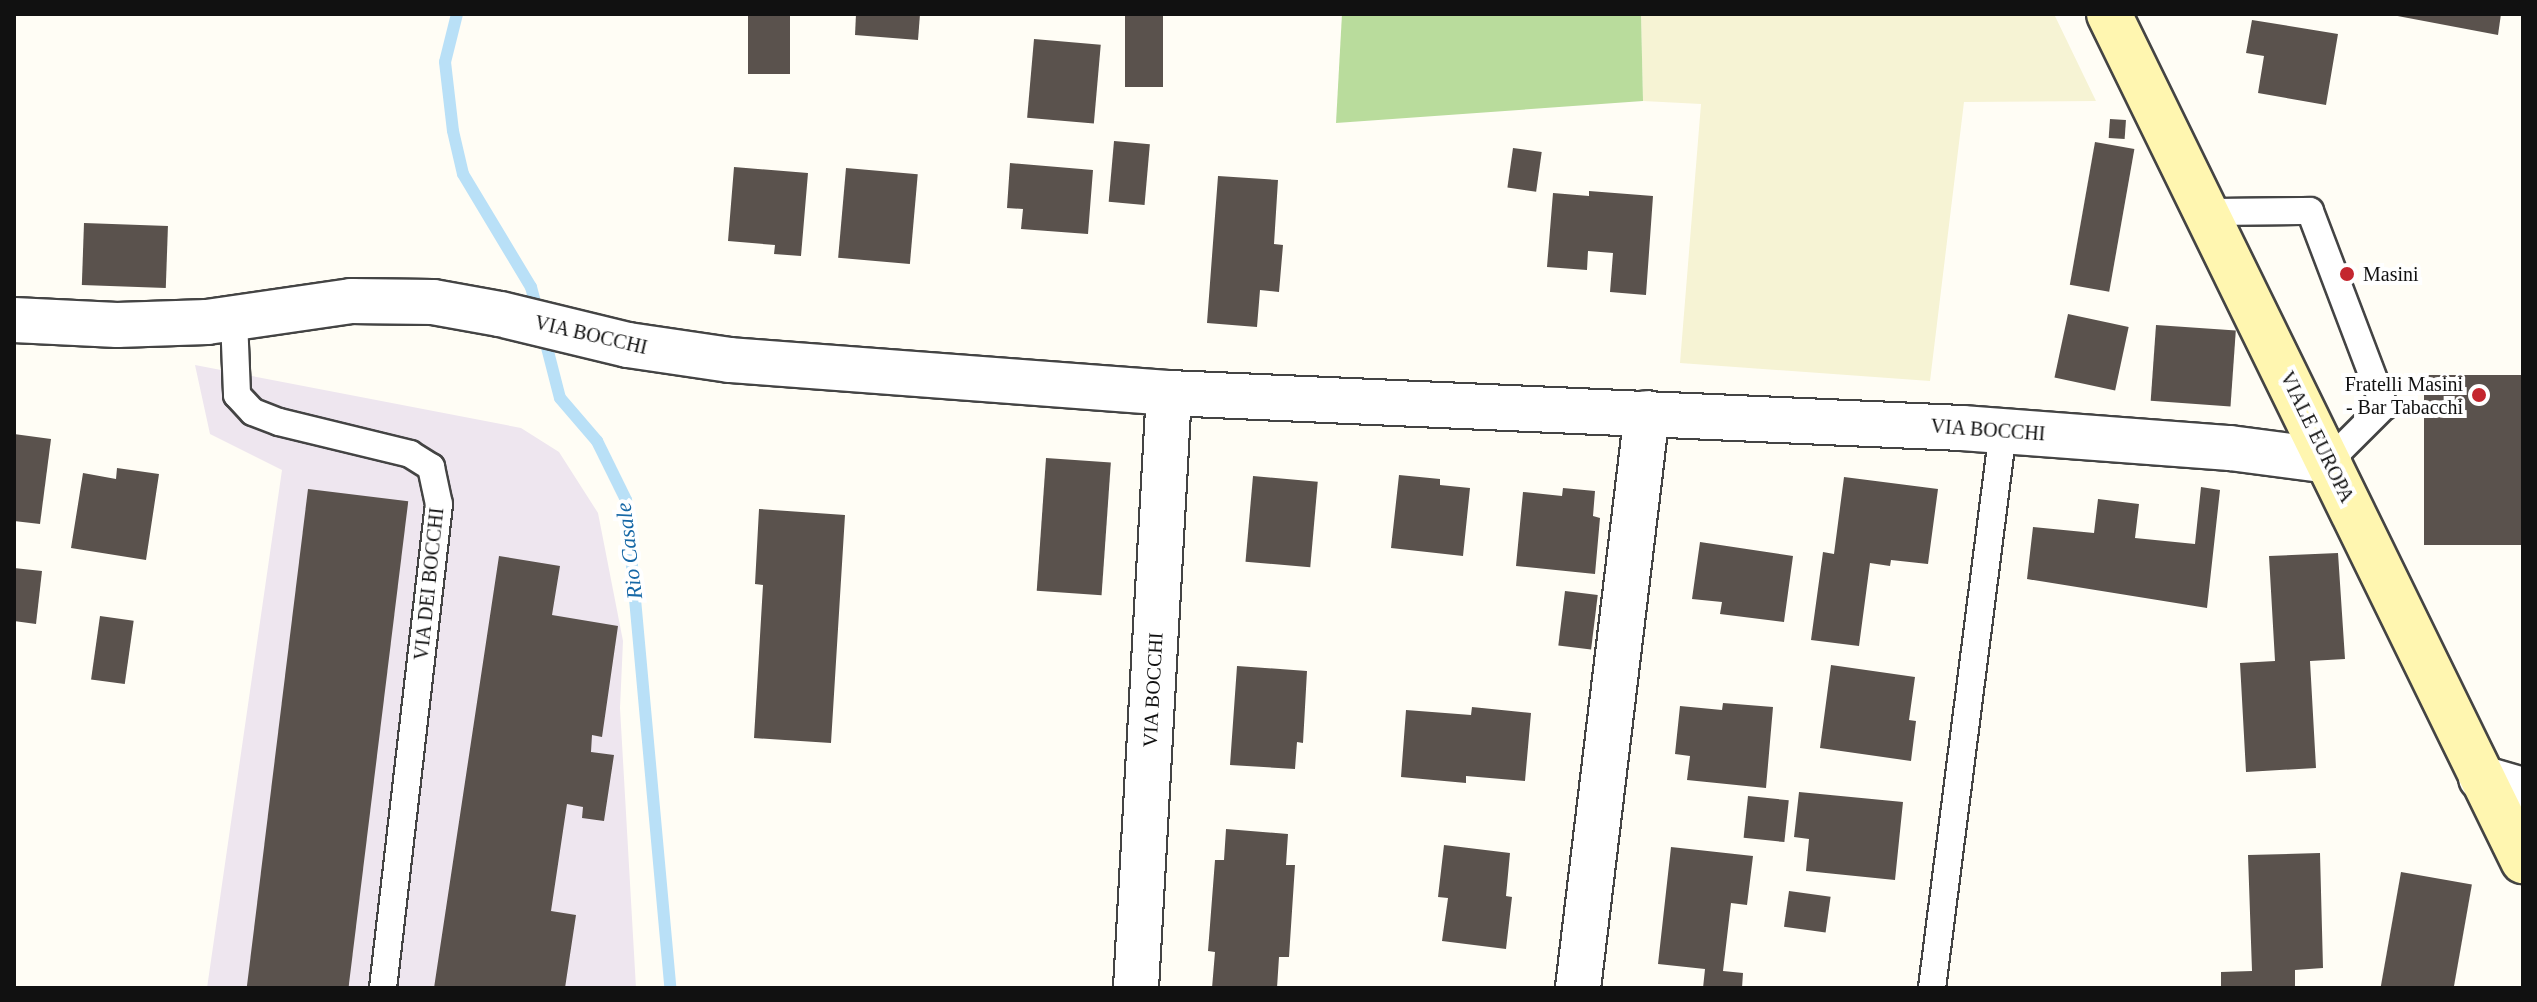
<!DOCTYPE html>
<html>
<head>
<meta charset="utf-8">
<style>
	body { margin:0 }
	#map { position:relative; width:2537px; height:1002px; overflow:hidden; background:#fffdf5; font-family:"Times New Roman",serif }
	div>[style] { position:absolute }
	.industrial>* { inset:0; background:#eee6ef }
	.farmland>* { inset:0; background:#f6f3d4 }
	.forest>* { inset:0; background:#b9dc9c }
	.stream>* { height:12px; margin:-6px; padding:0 6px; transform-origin:6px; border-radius:6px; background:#b9e0f7 }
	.building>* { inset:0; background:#5a524d; transform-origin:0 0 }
	.roads { filter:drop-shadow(2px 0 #444) drop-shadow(-2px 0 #444) drop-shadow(0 2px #444) drop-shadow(0 -2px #444) }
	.service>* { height:26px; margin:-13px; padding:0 13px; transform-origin:13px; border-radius:13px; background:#fff }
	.minor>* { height:44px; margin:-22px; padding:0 22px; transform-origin:22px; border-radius:22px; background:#fff }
	.secondary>* { height:44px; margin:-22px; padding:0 22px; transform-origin:22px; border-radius:22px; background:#fff6b0 }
	.dots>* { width:22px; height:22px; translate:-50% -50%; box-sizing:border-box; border:4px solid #fff; border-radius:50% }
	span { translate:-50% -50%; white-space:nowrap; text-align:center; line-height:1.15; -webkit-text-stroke:8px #fff; paint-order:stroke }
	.poi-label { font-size:20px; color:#111 }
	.left { translate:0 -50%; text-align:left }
	.right { translate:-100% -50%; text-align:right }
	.street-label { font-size:20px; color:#111 }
	.water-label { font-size:22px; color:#1768a6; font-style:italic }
	.frame { position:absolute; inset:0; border:16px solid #111; pointer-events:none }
</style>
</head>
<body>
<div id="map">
	<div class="industrial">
		<i style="clip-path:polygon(195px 365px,521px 428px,559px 452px,598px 513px,623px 641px,620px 708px,636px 988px,207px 988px,282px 470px,210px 434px)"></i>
	</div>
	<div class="farmland">
		<i style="clip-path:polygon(1641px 14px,2054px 14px,2096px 101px,1964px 102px,1930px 381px,1680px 363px,1701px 104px,1643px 101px)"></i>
	</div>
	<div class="forest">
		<i style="clip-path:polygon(1342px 14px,1641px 14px,1643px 101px,1336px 123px)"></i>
	</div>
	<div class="stream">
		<i style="left:457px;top:14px;width:49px;rotate:104deg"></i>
		<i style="left:445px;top:62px;width:69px;rotate:83.4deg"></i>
		<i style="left:453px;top:131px;width:44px;rotate:76.9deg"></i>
		<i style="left:463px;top:174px;width:132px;rotate:59deg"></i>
		<i style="left:531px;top:287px;width:28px;rotate:75deg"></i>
		<i style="left:543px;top:332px;width:68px;rotate:75.6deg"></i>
		<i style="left:560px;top:398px;width:57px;rotate:49.3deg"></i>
		<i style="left:597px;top:441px;width:66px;rotate:63.8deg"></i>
		<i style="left:626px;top:500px;width:490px;rotate:84.8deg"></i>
	</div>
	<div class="building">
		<i style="left:748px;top:14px;width:42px;height:60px"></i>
		<i style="clip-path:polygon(856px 14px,920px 14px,918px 40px,855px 35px)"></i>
		<i style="left:1125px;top:14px;width:38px;height:73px"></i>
		<i style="clip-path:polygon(2387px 14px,2501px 14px,2498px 35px)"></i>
		<i style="clip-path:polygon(2252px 20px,2338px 34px,2326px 105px,2258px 93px,2264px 56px,2246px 53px)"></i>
		<i style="left:1034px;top:39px;width:67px;height:79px;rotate:5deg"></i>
		<i style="left:2110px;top:119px;width:16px;height:19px;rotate:4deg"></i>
		<i style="left:1114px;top:141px;width:36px;height:61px;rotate:5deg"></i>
		<i style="left:2095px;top:142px;width:40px;height:145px;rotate:10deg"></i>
		<i style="left:1513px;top:148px;width:29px;height:40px;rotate:8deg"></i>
		<i style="clip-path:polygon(1010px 163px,1093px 170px,1088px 234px,1021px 229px,1023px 209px,1007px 208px)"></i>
		<i style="clip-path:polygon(734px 167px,808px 173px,801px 256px,774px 254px,775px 245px,728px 241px)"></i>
		<i style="left:846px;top:168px;width:72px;height:90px;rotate:5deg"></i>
		<i style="clip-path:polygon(1218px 176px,1278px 180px,1274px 244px,1283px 245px,1279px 292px,1260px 290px,1257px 327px,1207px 323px)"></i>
		<i style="clip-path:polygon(1589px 191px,1653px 196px,1646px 295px,1610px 292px,1613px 253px,1588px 251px,1587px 270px,1547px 267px,1553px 193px,1589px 196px)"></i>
		<i style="left:84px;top:223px;width:84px;height:62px;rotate:2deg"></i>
		<i style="left:2068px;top:314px;width:62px;height:65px;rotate:12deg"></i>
		<i style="left:2156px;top:325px;width:80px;height:76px;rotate:4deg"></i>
		<i style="left:2523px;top:375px;width:170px;height:99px;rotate:90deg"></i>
		<i style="clip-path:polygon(14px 434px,51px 439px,40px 524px,14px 521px)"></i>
		<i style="left:1046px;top:458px;width:65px;height:133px;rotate:4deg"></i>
		<i style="clip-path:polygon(117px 468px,159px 474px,146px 560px,71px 548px,83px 473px,116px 479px)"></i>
		<i style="clip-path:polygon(1399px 475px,1440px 479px,1440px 485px,1470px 488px,1463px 556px,1391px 548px)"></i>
		<i style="left:1253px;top:476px;width:65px;height:86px;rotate:5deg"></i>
		<i style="clip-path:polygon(1844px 477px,1938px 489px,1928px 564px,1891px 560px,1890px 566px,1870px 563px,1859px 646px,1811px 640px,1823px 552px,1834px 554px)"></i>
		<i style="clip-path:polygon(2201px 487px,2220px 490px,2207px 608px,2027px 579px,2033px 527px,2094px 533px,2098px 499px,2139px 504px,2135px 538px,2195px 544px)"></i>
		<i style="clip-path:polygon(1563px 488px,1595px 491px,1593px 516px,1600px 518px,1595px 574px,1516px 566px,1523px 492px,1562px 496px)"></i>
		<i style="left:308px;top:489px;width:101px;height:503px;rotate:7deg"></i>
		<i style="clip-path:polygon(759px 509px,845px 515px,831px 743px,754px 738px,763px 585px,755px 584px)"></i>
		<i style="clip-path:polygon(1700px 542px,1793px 556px,1784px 622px,1720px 614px,1722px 602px,1692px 599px)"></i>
		<i style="clip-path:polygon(2338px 553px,2345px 659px,2310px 661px,2316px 768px,2246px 772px,2240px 663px,2275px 661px,2269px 556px)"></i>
		<i style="clip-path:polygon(499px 556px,560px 566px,552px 615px,618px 626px,602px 737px,592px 735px,591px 752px,614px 755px,604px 821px,582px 818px,583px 807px,567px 804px,551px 911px,576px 915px,565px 988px,434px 988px)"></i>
		<i style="clip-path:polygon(14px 568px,42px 571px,36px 624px,14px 621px)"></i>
		<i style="left:1565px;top:591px;width:33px;height:55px;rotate:7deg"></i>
		<i style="left:100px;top:616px;width:34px;height:64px;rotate:8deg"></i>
		<i style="clip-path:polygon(1831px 665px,1915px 677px,1909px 720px,1916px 721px,1911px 761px,1820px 748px)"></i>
		<i style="clip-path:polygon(1237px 666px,1307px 671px,1303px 743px,1297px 742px,1295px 769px,1230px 765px)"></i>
		<i style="clip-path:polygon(1723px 703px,1773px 707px,1766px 788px,1687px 780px,1690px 756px,1675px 754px,1680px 706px,1722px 710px)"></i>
		<i style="clip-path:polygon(1472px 707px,1531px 713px,1525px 781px,1466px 776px,1466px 783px,1401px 777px,1406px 710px,1471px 715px)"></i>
		<i style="clip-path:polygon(1799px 792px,1903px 802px,1895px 880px,1806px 871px,1809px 839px,1794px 837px)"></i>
		<i style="left:1748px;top:796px;width:41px;height:42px;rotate:6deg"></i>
		<i style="clip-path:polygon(1226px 829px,1288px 834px,1286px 865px,1295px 865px,1289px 957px,1279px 957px,1277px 988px,1212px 988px,1215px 952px,1208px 951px,1215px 860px,1224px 860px)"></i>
		<i style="clip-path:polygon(1444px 845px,1510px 853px,1506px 896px,1512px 897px,1506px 949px,1442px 941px,1448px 898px,1438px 897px)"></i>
		<i style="clip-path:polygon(1671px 847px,1753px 856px,1747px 905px,1731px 903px,1723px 971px,1743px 973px,1742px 988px,1703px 988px,1705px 969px,1658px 964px)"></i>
		<i style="clip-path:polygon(2320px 853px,2323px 968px,2295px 970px,2295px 988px,2221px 988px,2221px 972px,2252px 971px,2248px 855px)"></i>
		<i style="left:2401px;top:872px;width:72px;height:116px;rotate:10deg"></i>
		<i style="left:1789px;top:891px;width:42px;height:36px;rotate:8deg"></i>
	</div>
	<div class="roads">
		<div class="service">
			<i style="left:2206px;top:212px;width:104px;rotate:-0.6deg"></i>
			<i style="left:2310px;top:211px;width:209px;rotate:69.2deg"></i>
			<i style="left:2384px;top:406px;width:78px;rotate:135deg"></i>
			<i style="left:234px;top:319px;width:76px;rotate:87.7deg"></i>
			<i style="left:237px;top:395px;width:23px;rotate:47deg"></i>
			<i style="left:253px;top:412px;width:28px;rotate:21deg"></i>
			<i style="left:279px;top:422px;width:135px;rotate:13.7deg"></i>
			<i style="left:410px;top:454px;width:25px;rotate:32deg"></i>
			<i style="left:431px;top:467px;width:38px;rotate:78deg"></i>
			<i style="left:439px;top:504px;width:487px;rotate:96.6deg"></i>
			<i style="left:1932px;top:988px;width:562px;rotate:-82.74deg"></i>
		</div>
		<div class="minor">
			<i style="left:14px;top:320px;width:103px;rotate:2.8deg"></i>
			<i style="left:117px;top:325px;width:90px;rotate:-1.9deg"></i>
			<i style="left:207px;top:322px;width:146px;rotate:-8.3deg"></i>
			<i style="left:351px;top:301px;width:82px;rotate:0.7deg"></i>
			<i style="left:433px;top:302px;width:68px;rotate:10.2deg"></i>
			<i style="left:500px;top:314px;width:132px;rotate:13.6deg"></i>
			<i style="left:628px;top:345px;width:103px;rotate:8.4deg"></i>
			<i style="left:730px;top:360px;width:440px;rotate:4.3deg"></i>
			<i style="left:1169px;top:393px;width:794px;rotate:2.53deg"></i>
			<i style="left:1962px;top:428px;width:269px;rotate:4.3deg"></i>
			<i style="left:2230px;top:448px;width:100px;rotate:7.5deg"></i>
			<i style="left:2481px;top:778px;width:44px;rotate:15.9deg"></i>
			<i style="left:1136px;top:988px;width:596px;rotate:-86.83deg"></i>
			<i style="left:1578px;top:988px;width:579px;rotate:-83.16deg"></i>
		</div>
		<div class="secondary">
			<i style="left:2109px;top:14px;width:943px;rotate:63.95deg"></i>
		</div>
	</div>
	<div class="dots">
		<i style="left:2347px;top:274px;background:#c4262e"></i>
		<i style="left:2479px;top:395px;background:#c4262e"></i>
	</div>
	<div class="poi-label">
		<span class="left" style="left:2363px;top:274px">Masini</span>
		<span class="right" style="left:2463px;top:396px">Fratelli Masini<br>- Bar Tabacchi</span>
	</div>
	<div class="street-label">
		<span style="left:591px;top:335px;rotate:13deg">VIA BOCCHI</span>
		<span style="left:1988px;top:430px;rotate:4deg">VIA BOCCHI</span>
		<span style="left:2317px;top:437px;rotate:64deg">VIALE EUROPA</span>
		<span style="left:429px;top:584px;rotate:-84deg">VIA DEI BOCCHI</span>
		<span style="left:1153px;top:690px;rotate:-87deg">VIA BOCCHI</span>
	</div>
	<div class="water-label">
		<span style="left:629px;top:551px;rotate:-97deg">Rio Casale</span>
	</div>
	<div class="frame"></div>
</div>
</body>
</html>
